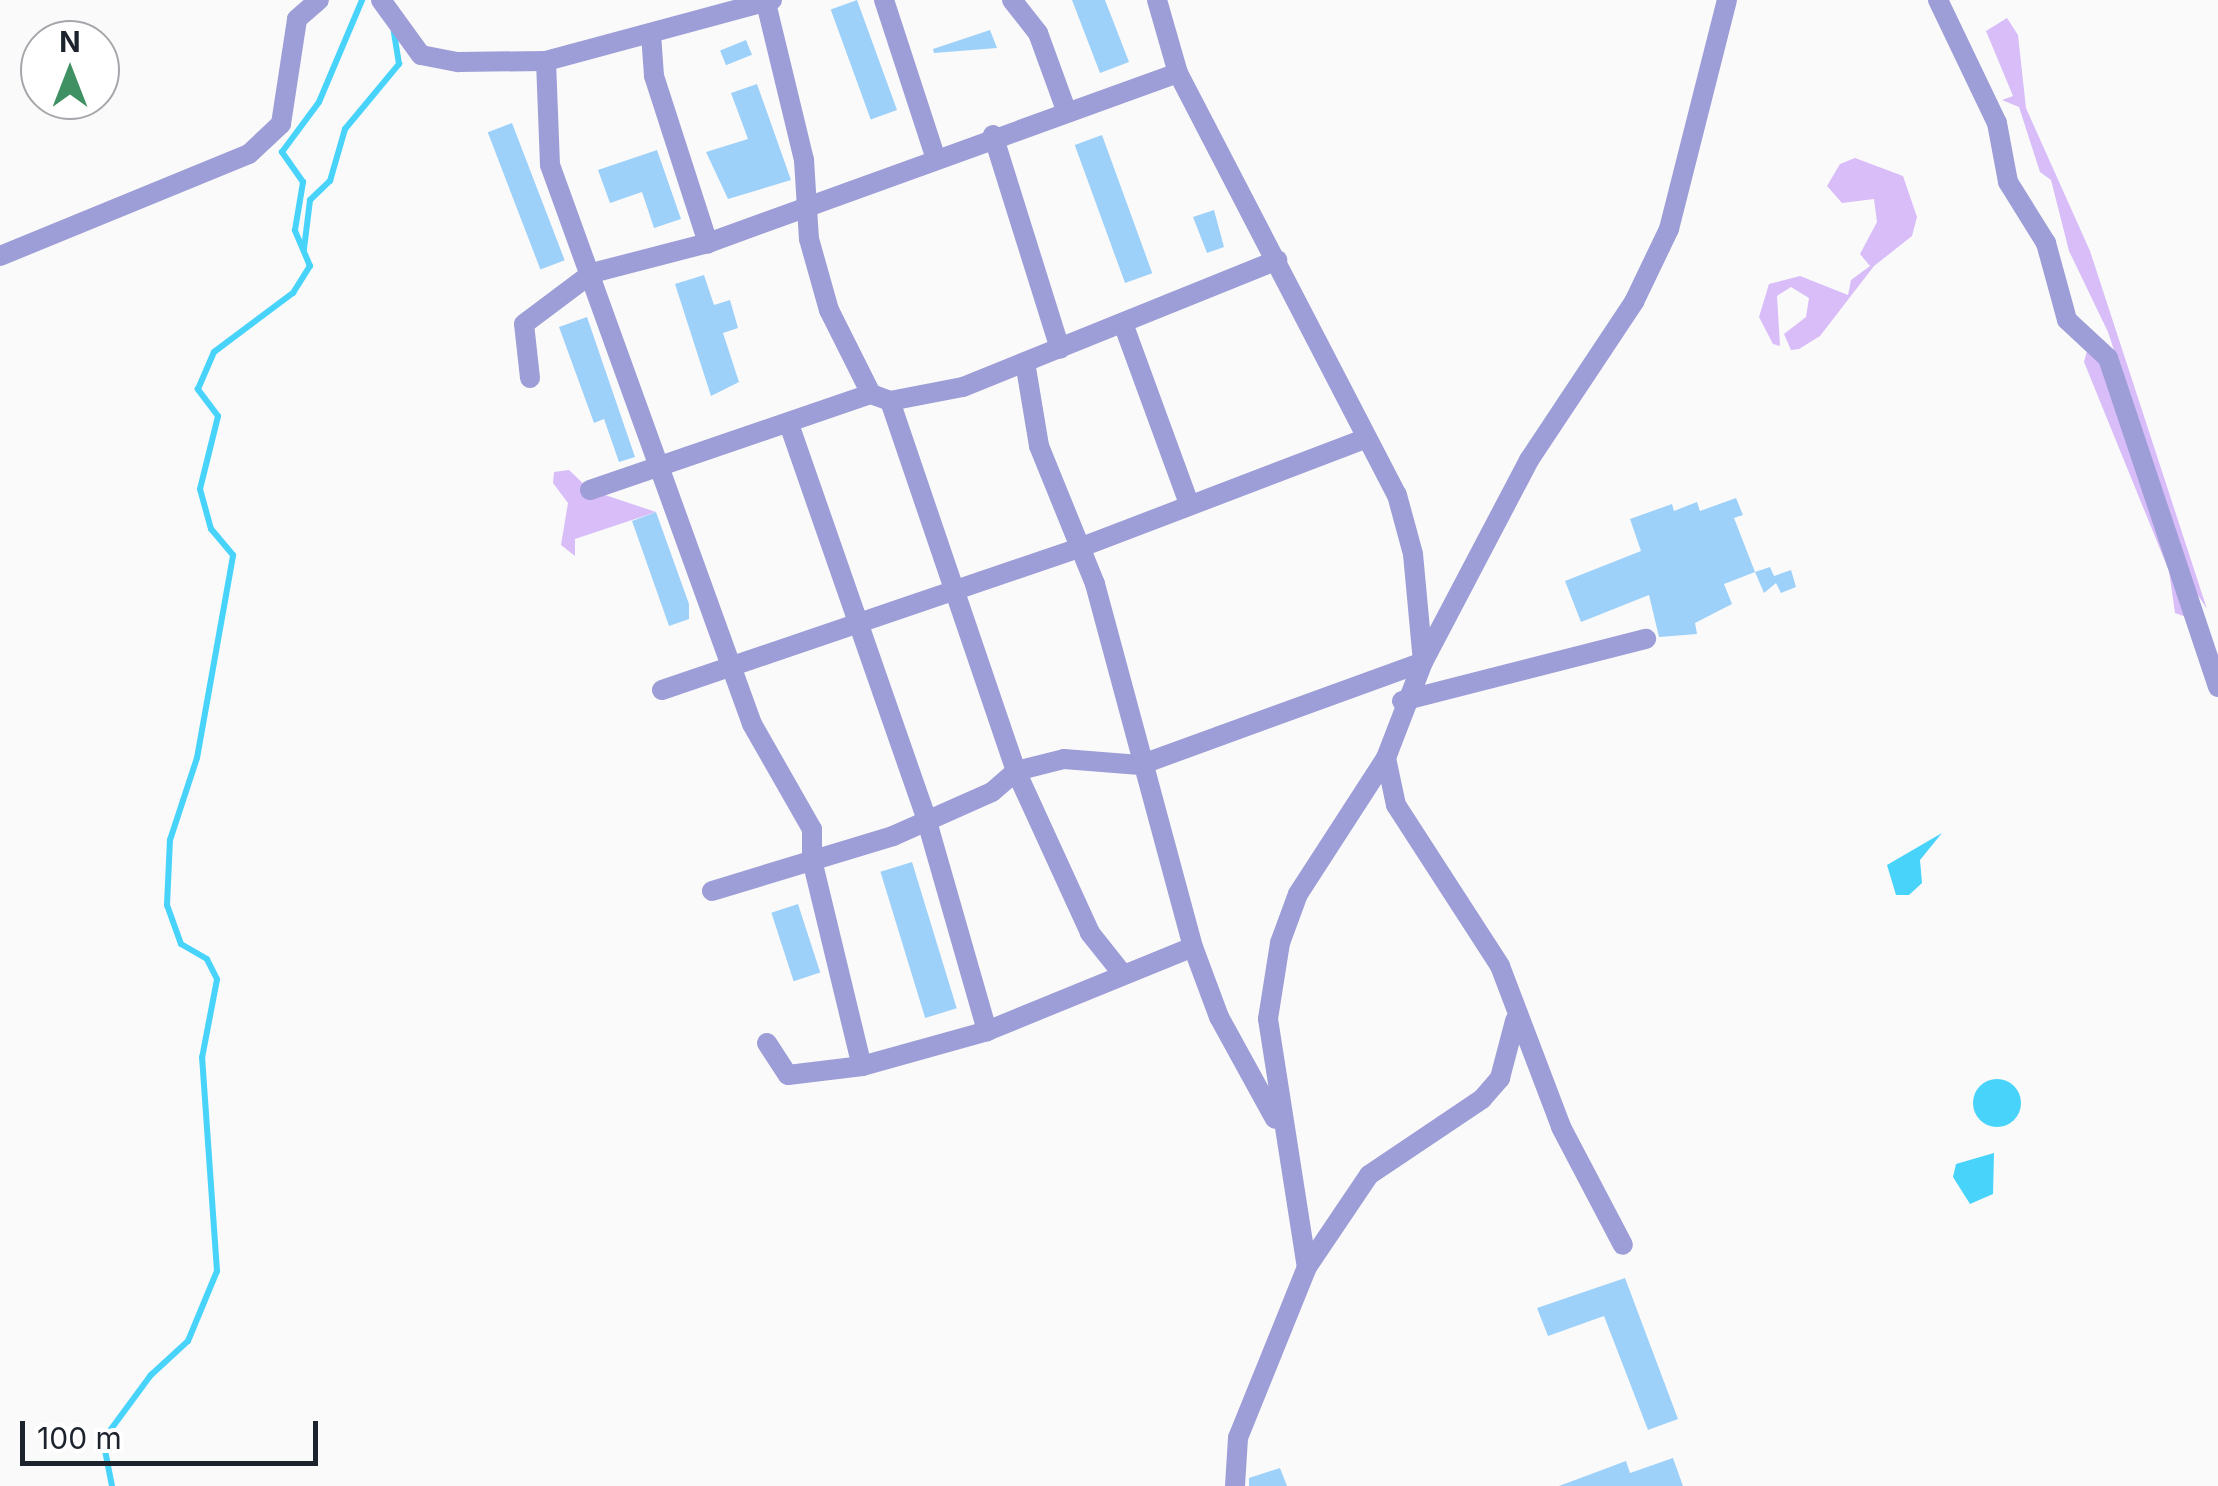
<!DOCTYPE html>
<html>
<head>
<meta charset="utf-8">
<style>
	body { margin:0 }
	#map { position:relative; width:2218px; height:1486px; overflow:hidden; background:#fafafa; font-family:Inter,sans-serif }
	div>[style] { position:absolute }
	.green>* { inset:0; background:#d8bdf8 }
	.water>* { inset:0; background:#47d3fa }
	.round { border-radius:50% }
	.stream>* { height:6px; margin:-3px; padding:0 3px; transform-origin:3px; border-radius:3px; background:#47d3fa }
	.building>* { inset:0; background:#9ed1f9; transform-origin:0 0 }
	.minor>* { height:20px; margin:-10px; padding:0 10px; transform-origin:10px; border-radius:10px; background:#9d9dd7 }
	span { translate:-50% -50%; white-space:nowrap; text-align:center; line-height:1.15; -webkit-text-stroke:8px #fff; paint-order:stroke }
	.north { position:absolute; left:20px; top:20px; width:100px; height:100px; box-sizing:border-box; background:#fff; border:2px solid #a5a7ab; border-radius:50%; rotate:0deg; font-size:28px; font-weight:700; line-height:40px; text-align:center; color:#1d232d }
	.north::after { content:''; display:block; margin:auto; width:35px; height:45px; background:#3f9163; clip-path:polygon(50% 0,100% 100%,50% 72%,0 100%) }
	.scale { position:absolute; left:20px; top:1421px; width:298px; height:45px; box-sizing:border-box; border:5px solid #1d232d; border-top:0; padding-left:12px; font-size:30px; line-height:35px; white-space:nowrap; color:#1d232d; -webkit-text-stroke:8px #fff; paint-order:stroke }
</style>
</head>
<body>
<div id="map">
	<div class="green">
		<i style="clip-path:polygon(2007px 18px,2018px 35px,2026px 108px,2090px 251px,2207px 609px,2192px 586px,2108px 332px,2069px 251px,2051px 180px,2040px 172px,2019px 107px,2002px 100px,2013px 96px,1986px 31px)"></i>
		<i style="clip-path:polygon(1855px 158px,1903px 176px,1917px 217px,1912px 236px,1874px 266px,1820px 336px,1799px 349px,1791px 350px,1784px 334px,1806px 317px,1809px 298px,1791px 287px,1777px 296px,1780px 346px,1773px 344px,1759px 317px,1769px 284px,1800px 276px,1848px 295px,1851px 280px,1870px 266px,1860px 254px,1877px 222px,1874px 199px,1842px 203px,1827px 186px,1840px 164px)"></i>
		<i style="clip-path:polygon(2087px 351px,2101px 357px,2186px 617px,2175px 613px,2169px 571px,2084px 362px)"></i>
		<i style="clip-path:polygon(569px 470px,590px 490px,656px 512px,575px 539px,575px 556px,561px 545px,568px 503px,553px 483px,554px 472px)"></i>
	</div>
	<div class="water">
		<i style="clip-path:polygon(1942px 833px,1920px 860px,1922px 883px,1909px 895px,1896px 895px,1887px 865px)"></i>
		<i class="round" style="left:1973px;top:1079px;width:48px;height:48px"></i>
		<i style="clip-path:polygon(1994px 1153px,1993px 1194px,1970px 1204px,1953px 1177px,1956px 1164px)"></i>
	</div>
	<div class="stream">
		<i style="left:304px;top:249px;width:49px;rotate:-83deg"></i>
		<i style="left:310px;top:200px;width:28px;rotate:-44deg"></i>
		<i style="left:330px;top:181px;width:54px;rotate:-73.9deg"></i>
		<i style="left:345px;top:129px;width:85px;rotate:-50.3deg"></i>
		<i style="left:399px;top:64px;width:33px;rotate:-99deg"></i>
		<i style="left:112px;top:1486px;width:47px;rotate:-101.1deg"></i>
		<i style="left:103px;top:1440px;width:81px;rotate:-53.6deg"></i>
		<i style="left:151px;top:1375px;width:50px;rotate:-42.6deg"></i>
		<i style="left:188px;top:1341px;width:76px;rotate:-67.5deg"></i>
		<i style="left:217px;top:1271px;width:214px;rotate:-94deg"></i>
		<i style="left:202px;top:1058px;width:80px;rotate:-79.2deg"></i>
		<i style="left:217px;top:979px;width:22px;rotate:-117deg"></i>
		<i style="left:207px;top:959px;width:30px;rotate:-150deg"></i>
		<i style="left:181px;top:944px;width:41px;rotate:-109.7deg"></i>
		<i style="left:167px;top:905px;width:65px;rotate:-87.4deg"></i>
		<i style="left:170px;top:840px;width:86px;rotate:-71.8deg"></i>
		<i style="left:197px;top:758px;width:206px;rotate:-79.9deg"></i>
		<i style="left:233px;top:555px;width:34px;rotate:-130deg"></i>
		<i style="left:211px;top:529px;width:41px;rotate:-105.4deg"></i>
		<i style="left:200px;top:489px;width:75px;rotate:-76.1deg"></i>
		<i style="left:218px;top:416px;width:34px;rotate:-127deg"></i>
		<i style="left:198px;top:389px;width:40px;rotate:-66.6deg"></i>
		<i style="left:214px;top:352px;width:99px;rotate:-36.8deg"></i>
		<i style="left:293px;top:293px;width:32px;rotate:-58deg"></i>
		<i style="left:310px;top:266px;width:39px;rotate:-113deg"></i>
		<i style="left:295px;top:230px;width:49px;rotate:-80.5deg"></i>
		<i style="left:303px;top:182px;width:37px;rotate:-125deg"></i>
		<i style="left:282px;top:152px;width:62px;rotate:-53.5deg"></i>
		<i style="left:319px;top:102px;width:111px;rotate:-67.1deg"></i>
	</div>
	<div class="building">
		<i style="left:857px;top:0;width:117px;height:28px;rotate:70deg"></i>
		<i style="clip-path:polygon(1072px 0,1105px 0,1129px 62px,1100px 73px)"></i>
		<i style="clip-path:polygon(990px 30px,997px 48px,934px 53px,933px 49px)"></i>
		<i style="left:746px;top:40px;width:16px;height:28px;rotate:68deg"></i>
		<i style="clip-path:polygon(757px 84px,791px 180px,728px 199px,706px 152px,748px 139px,731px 93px)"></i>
		<i style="left:512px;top:123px;width:147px;height:26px;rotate:69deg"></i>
		<i style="left:1102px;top:135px;width:147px;height:29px;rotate:70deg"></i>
		<i style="clip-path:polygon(657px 150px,681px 219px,654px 228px,642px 192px,610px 203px,598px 170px)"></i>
		<i style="clip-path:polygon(1214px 210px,1224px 247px,1207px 253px,1193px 217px)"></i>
		<i style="clip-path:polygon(704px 275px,714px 305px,730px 300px,738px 328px,723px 333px,739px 382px,711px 396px,675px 284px)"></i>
		<i style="clip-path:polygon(587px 317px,635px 457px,619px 462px,604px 419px,594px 423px,559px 327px)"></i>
		<i style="clip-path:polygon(1736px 498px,1743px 515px,1734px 518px,1755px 572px,1724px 584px,1732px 604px,1695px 623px,1697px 634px,1659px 637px,1649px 595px,1581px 622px,1565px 581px,1641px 551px,1630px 519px,1672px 504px,1674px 511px,1697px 502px,1700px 511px)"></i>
		<i style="clip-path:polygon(656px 512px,689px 604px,689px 619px,669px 626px,632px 521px)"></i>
		<i style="clip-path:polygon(1770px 567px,1774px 576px,1791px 570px,1796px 587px,1781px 593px,1776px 583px,1764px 593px,1755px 572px)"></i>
		<i style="left:912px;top:862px;width:153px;height:33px;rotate:73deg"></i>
		<i style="left:798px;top:904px;width:72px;height:28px;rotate:72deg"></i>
		<i style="clip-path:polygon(1625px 1278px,1678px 1419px,1648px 1430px,1604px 1316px,1548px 1336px,1537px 1308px)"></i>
		<i style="clip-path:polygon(1673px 1458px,1683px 1486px,1559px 1486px,1626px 1461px,1630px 1473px)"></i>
		<i style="clip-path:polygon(1280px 1468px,1287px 1486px,1249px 1486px,1249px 1478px)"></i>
	</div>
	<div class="minor">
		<i style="left:381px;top:0;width:68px;rotate:54deg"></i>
		<i style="left:421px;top:55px;width:38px;rotate:11deg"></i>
		<i style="left:458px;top:62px;width:88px;rotate:-0.7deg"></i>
		<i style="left:546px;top:61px;width:234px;rotate:-15.1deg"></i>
		<i style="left:884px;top:0;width:164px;rotate:71.9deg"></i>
		<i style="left:1012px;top:0;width:42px;rotate:51.8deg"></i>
		<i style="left:1038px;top:33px;width:79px;rotate:70deg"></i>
		<i style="left:1157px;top:0;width:76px;rotate:74deg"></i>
		<i style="left:1178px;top:73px;width:475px;rotate:62.6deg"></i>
		<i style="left:1397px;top:495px;width:61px;rotate:74.8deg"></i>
		<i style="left:1413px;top:554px;width:108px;rotate:84.7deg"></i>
		<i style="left:1423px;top:662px;width:103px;rotate:111.1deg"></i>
		<i style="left:1386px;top:758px;width:162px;rotate:122.9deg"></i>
		<i style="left:1298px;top:894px;width:52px;rotate:110.2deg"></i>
		<i style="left:1280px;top:943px;width:77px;rotate:99deg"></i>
		<i style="left:1268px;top:1019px;width:251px;rotate:81.1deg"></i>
		<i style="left:1307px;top:1267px;width:184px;rotate:112deg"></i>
		<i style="left:1238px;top:1438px;width:48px;rotate:93.6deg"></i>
		<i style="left:1938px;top:0;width:136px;rotate:64.4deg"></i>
		<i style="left:1997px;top:123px;width:60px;rotate:79.4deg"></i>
		<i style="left:2008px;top:182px;width:72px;rotate:58.1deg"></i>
		<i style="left:2046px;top:243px;width:80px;rotate:74.7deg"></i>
		<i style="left:2067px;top:320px;width:56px;rotate:42.8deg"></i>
		<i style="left:2108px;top:358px;width:347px;rotate:71.5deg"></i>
		<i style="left:766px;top:3px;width:162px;rotate:76.4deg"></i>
		<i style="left:804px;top:160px;width:79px;rotate:86.4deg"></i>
		<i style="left:809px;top:239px;width:74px;rotate:74.3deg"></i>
		<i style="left:829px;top:310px;width:94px;rotate:63.4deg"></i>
		<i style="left:651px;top:34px;width:42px;rotate:85.9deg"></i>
		<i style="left:654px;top:76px;width:176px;rotate:72.1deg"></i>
		<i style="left:546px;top:61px;width:104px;rotate:87.8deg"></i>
		<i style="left:550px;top:165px;width:594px;rotate:70.13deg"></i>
		<i style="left:752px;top:724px;width:121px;rotate:60.3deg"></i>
		<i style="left:812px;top:829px;width:31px;rotate:90deg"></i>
		<i style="left:812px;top:860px;width:212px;rotate:76.4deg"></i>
		<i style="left:993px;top:135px;width:224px;rotate:72.6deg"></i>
		<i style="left:0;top:256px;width:269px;rotate:-22.3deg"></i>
		<i style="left:249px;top:154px;width:44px;rotate:-43.2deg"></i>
		<i style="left:281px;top:124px;width:106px;rotate:-81.3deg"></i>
		<i style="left:297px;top:19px;width:29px;rotate:-41deg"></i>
		<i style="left:1124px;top:326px;width:189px;rotate:69.9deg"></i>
		<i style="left:1025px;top:362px;width:85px;rotate:80.5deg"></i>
		<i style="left:1039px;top:446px;width:149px;rotate:67.9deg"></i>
		<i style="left:1095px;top:584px;width:376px;rotate:74.9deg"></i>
		<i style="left:530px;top:378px;width:54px;rotate:-96.3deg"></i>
		<i style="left:524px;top:324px;width:85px;rotate:-36.9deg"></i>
		<i style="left:592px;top:273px;width:120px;rotate:-14.5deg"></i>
		<i style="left:708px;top:243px;width:500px;rotate:-19.9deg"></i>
		<i style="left:890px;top:401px;width:391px;rotate:71.2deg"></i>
		<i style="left:1016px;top:771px;width:178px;rotate:65.4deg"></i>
		<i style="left:1090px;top:933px;width:50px;rotate:51.5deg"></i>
		<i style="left:789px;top:424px;width:417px;rotate:70.8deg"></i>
		<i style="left:926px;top:818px;width:222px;rotate:74deg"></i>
		<i style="left:590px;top:490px;width:297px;rotate:-18.9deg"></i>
		<i style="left:871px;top:394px;width:20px;rotate:20deg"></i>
		<i style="left:890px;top:401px;width:74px;rotate:-10.9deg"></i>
		<i style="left:963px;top:387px;width:339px;rotate:-22deg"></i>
		<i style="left:662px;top:690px;width:441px;rotate:-18.8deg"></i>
		<i style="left:1079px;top:548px;width:308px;rotate:-20.9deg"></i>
		<i style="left:1402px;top:701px;width:252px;rotate:-14.3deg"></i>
		<i style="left:1386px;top:758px;width:48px;rotate:78deg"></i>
		<i style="left:1396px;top:805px;width:192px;rotate:57.1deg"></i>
		<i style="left:1500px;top:966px;width:172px;rotate:69.2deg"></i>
		<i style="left:1561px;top:1127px;width:133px;rotate:62.3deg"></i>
		<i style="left:712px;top:891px;width:189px;rotate:-16.9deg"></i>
		<i style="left:893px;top:836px;width:108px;rotate:-24deg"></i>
		<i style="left:992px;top:792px;width:32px;rotate:-41deg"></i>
		<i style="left:1016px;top:771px;width:49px;rotate:-14deg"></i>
		<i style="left:1064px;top:759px;width:76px;rotate:4.5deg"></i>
		<i style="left:1140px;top:765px;width:301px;rotate:-20deg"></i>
		<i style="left:1423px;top:662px;width:228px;rotate:-62.3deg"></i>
		<i style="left:1529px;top:460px;width:190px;rotate:-56.4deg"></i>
		<i style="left:1634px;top:302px;width:81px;rotate:-64.4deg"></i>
		<i style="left:1669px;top:229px;width:236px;rotate:-75.8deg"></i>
		<i style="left:767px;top:1043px;width:38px;rotate:57deg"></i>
		<i style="left:788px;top:1075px;width:75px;rotate:-6.9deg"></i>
		<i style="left:862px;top:1066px;width:130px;rotate:-15.6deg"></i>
		<i style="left:987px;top:1031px;width:222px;rotate:-22.2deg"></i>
		<i style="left:1193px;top:947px;width:75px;rotate:69.6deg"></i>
		<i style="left:1219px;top:1017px;width:116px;rotate:61.2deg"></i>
		<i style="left:1307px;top:1267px;width:111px;rotate:-56deg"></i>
		<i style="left:1369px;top:1175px;width:136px;rotate:-33.9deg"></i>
		<i style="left:1482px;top:1099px;width:28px;rotate:-49deg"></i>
		<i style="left:1500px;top:1078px;width:59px;rotate:-75.3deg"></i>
	</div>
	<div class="north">N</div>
	<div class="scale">100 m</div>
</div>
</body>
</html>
